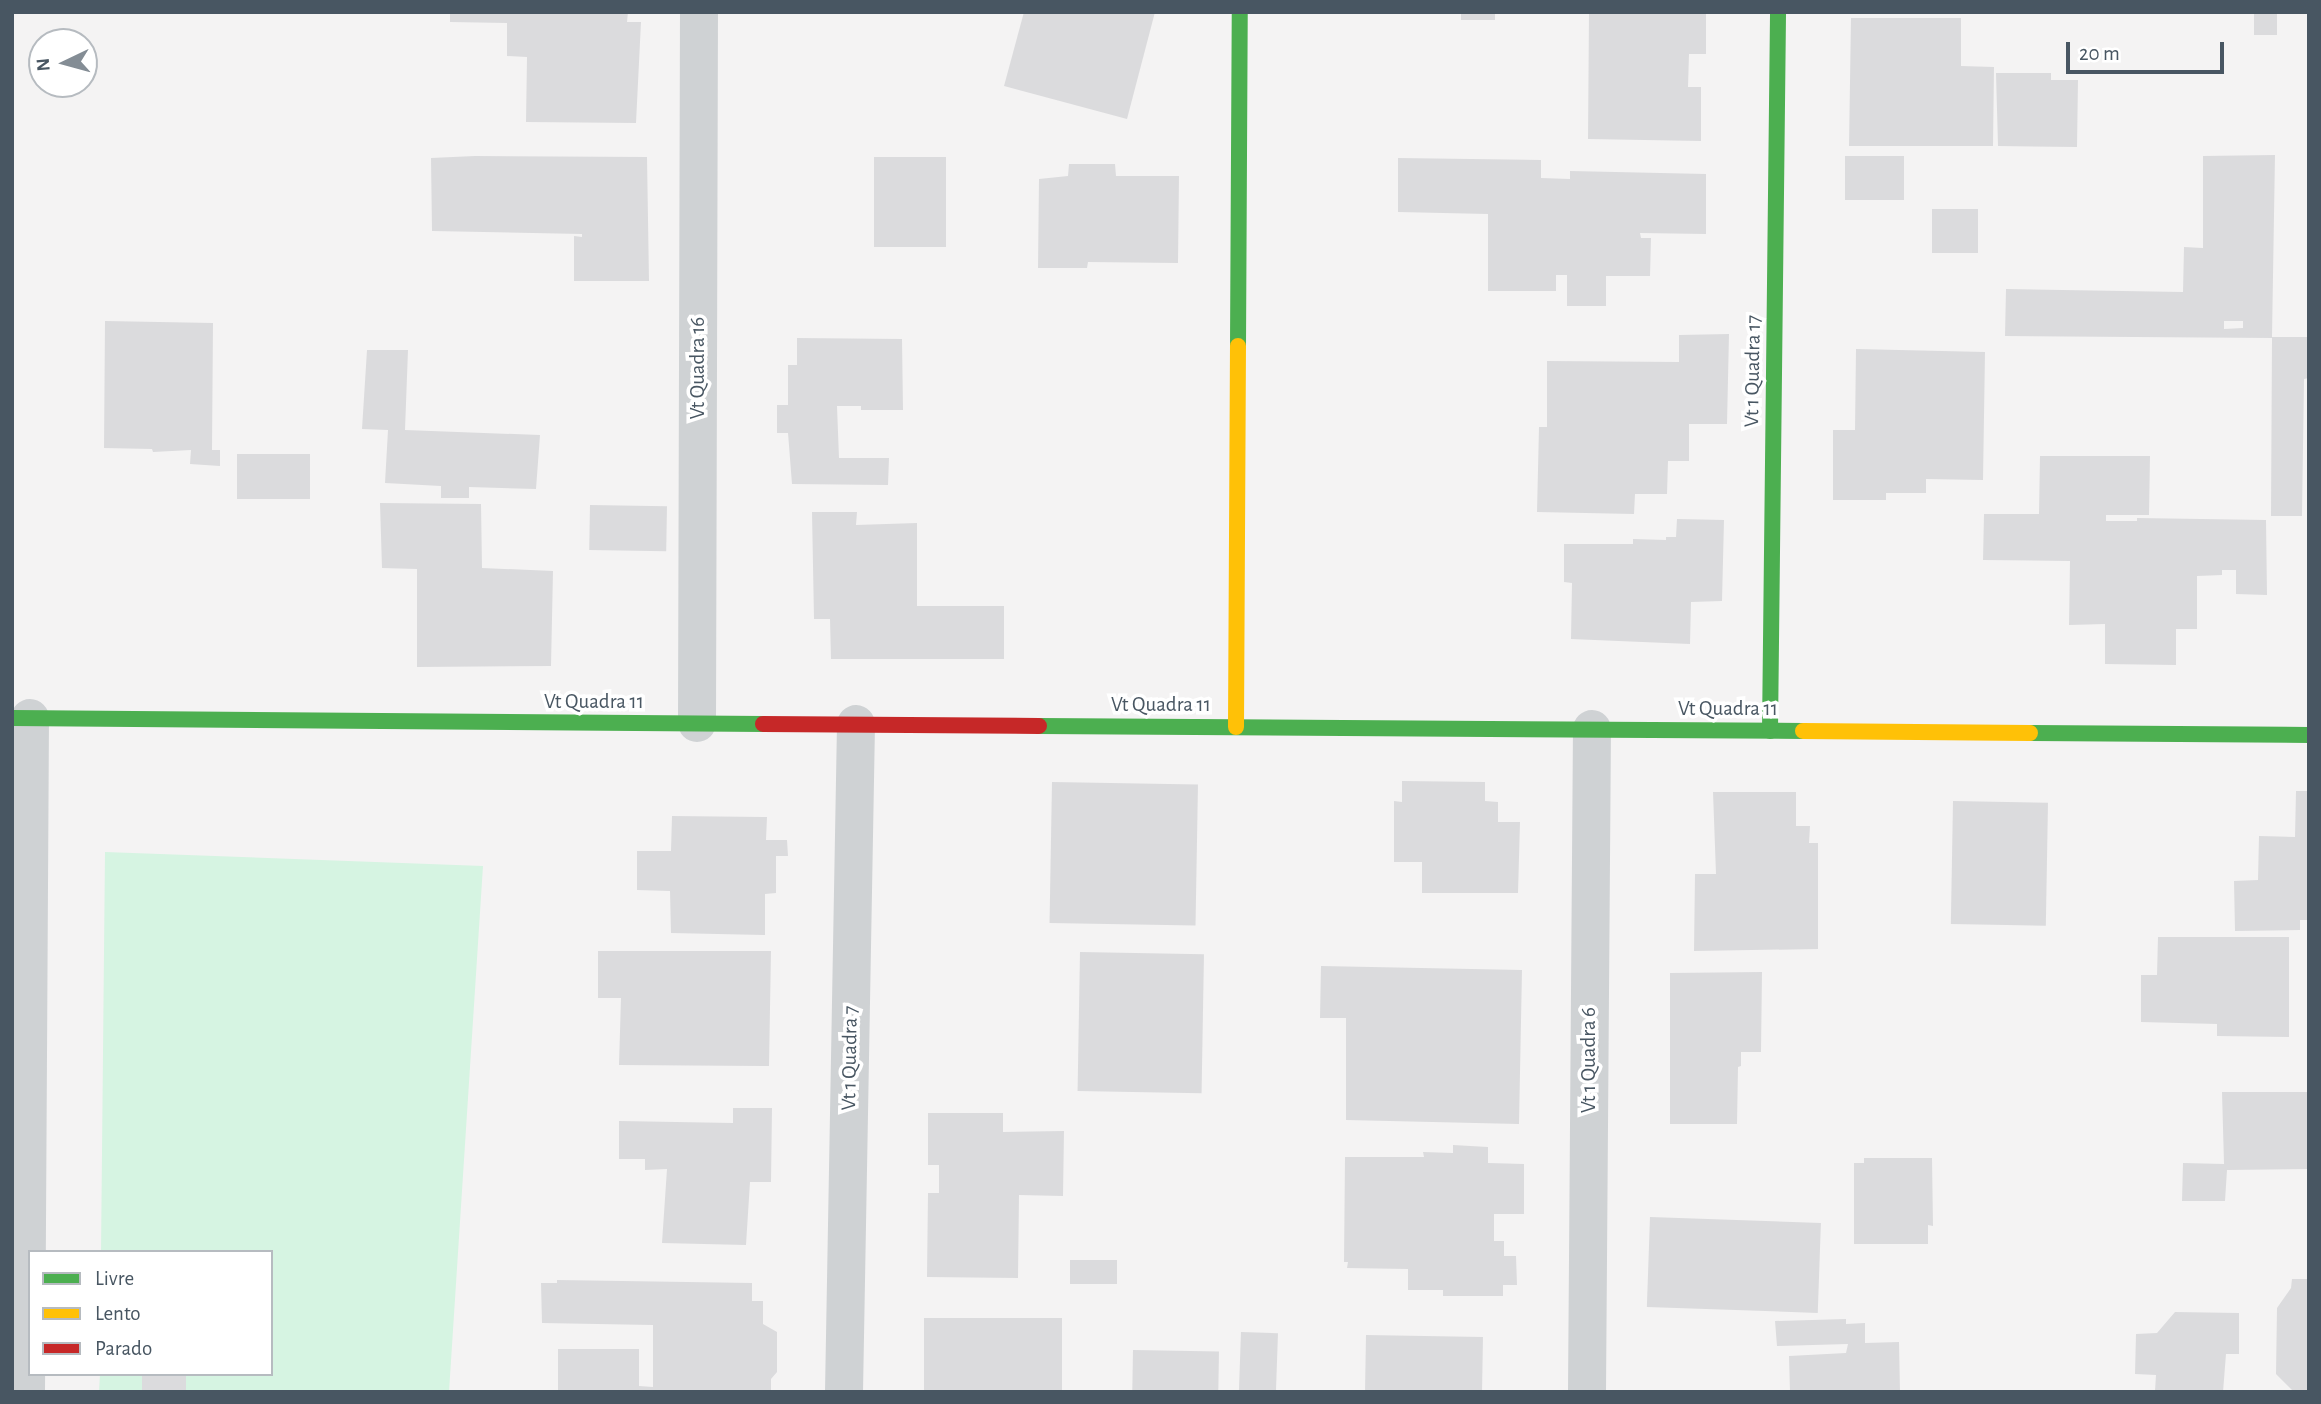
<!DOCTYPE html>
<html>
<head>
<meta charset="utf-8">
<style>
	body { margin:0 }
	#map { position:relative; width:2321px; height:1404px; overflow:hidden; background:#f4f3f3; font-family:"Alegreya Sans",sans-serif }
	div>[style] { position:absolute }
	.green>* { inset:0; background:#d6f4e2 }
	.building>* { inset:0; background:#dbdbdd; transform-origin:0 0 }
	.street>* { height:38px; margin:-19px; padding:0 19px; transform-origin:19px; border-radius:19px; background:#cfd2d4 }
	.fast>* { height:16px; margin:-8px; padding:0 8px; transform-origin:8px; border-radius:8px; background:#4caf50 }
	.slow>* { height:16px; margin:-8px; padding:0 8px; transform-origin:8px; border-radius:8px; background:#ffc107 }
	.jam>* { height:16px; margin:-8px; padding:0 8px; transform-origin:8px; border-radius:8px; background:#c62828 }
	span { translate:-50% -50%; white-space:nowrap; text-align:center; line-height:1.15; -webkit-text-stroke:7px #fff; paint-order:stroke }
	.street-label { font-size:21px; color:#485662 }
	.frame { position:absolute; inset:0; border:14px solid #485662; pointer-events:none }
	.legend { position:absolute; left:28px; top:1250px; width:245px; height:126px; box-sizing:border-box; background:#fff; border:2px solid #b6bbc0; margin:0; padding:9px 12px; list-style:none; font-size:21px; color:#485662 }
	.legend li { display:flex; align-items:center; gap:14px; height:35px }
	.legend b { width:35px; border:2px solid #b6bbc0 }
	.north { position:absolute; left:28px; top:28px; width:70px; height:70px; box-sizing:border-box; background:#fff; border:2px solid #b6bbc0; border-radius:50%; rotate:265deg; font-size:19px; font-weight:700; line-height:28px; text-align:center; color:#485662 }
	.north::after { content:''; display:block; margin:auto; width:24px; height:32px; background:#848d95; clip-path:polygon(50% 0,100% 100%,50% 72%,0 100%) }
	.scale { position:absolute; left:2066px; top:42px; width:158px; height:32px; box-sizing:border-box; border:4px solid #485662; border-top:0; padding-left:9px; font-size:21px; line-height:24px; white-space:nowrap; color:#485662; -webkit-text-stroke:5px #fff; paint-order:stroke }
</style>
</head>
<body>
<div id="map">
	<div class="green">
		<i style="clip-path:polygon(105px 852px,483px 866px,449px 1392px,99px 1392px,100px 1374px,271px 1374px,271px 1252px,101px 1252px)"></i>
	</div>
	<div class="building">
		<i style="clip-path:polygon(450px 12px,628px 12px,627px 22px,641px 22px,636px 123px,526px 122px,527px 57px,507px 56px,507px 23px,450px 22px)"></i>
		<i style="clip-path:polygon(1024px 12px,1155px 12px,1127px 119px,1004px 86px)"></i>
		<i style="left:1461px;top:12px;width:34px;height:8px"></i>
		<i style="clip-path:polygon(1589px 12px,1706px 12px,1706px 54px,1689px 54px,1688px 87px,1701px 87px,1701px 141px,1588px 139px)"></i>
		<i style="left:2254px;top:12px;width:23px;height:23px"></i>
		<i style="clip-path:polygon(1851px 18px,1961px 18px,1961px 66px,1994px 67px,1993px 146px,1849px 146px)"></i>
		<i style="clip-path:polygon(1996px 73px,2051px 73px,2051px 80px,2078px 80px,2077px 147px,1998px 146px)"></i>
		<i style="clip-path:polygon(evenodd,2275px 155px,2272px 337px,2309px 337px,2309px 378px,2304px 379px,2302px 516px,2271px 516px,2272px 338px,2005px 336px,2006px 289px,2183px 292px,2184px 247px,2203px 248px,2203px 156px,2275px 155px,2224px 321px,2243px 321px,2243px 328px,2224px 329px,2224px 321px)"></i>
		<i style="clip-path:polygon(475px 156px,647px 157px,649px 281px,574px 281px,574px 236px,582px 237px,582px 234px,432px 231px,431px 158px)"></i>
		<i style="left:1845px;top:156px;width:59px;height:44px"></i>
		<i style="left:874px;top:157px;width:72px;height:90px"></i>
		<i style="clip-path:polygon(1398px 158px,1541px 160px,1541px 178px,1570px 179px,1570px 171px,1706px 174px,1706px 234px,1640px 233px,1641px 238px,1651px 238px,1650px 276px,1606px 276px,1606px 306px,1567px 306px,1567px 275px,1556px 275px,1556px 291px,1488px 291px,1488px 214px,1398px 212px)"></i>
		<i style="clip-path:polygon(1069px 164px,1115px 164px,1116px 176px,1179px 176px,1178px 263px,1088px 262px,1087px 268px,1038px 268px,1039px 179px,1068px 176px)"></i>
		<i style="left:1978px;top:209px;width:44px;height:46px;rotate:90deg"></i>
		<i style="clip-path:polygon(105px 321px,213px 323px,212px 450px,220px 450px,220px 466px,190px 464px,191px 450px,153px 452px,152px 449px,104px 448px)"></i>
		<i style="clip-path:polygon(1729px 334px,1727px 424px,1689px 424px,1689px 461px,1668px 461px,1667px 494px,1635px 494px,1634px 514px,1537px 512px,1539px 427px,1547px 427px,1547px 361px,1679px 362px,1679px 335px)"></i>
		<i style="clip-path:polygon(797px 338px,902px 339px,903px 410px,861px 410px,861px 406px,837px 406px,839px 458px,889px 458px,888px 485px,792px 484px,788px 433px,777px 433px,777px 405px,788px 405px,788px 365px,797px 365px)"></i>
		<i style="clip-path:polygon(1856px 349px,1985px 352px,1983px 480px,1926px 479px,1926px 493px,1886px 493px,1886px 500px,1833px 500px,1833px 430px,1855px 430px)"></i>
		<i style="clip-path:polygon(367px 350px,408px 350px,405px 430px,540px 435px,536px 489px,469px 487px,469px 498px,441px 498px,441px 486px,385px 483px,388px 430px,362px 429px)"></i>
		<i style="left:237px;top:454px;width:73px;height:45px"></i>
		<i style="clip-path:polygon(2040px 456px,2150px 456px,2149px 515px,2106px 515px,2106px 521px,2137px 521px,2137px 518px,2266px 520px,2267px 595px,2236px 594px,2236px 570px,2222px 570px,2222px 575px,2197px 576px,2197px 629px,2176px 629px,2176px 665px,2105px 664px,2105px 624px,2069px 625px,2070px 561px,1983px 560px,1984px 514px,2039px 514px)"></i>
		<i style="clip-path:polygon(380px 503px,481px 504px,482px 568px,553px 571px,551px 666px,417px 667px,417px 569px,382px 568px)"></i>
		<i style="left:590px;top:505px;width:77px;height:45px;rotate:1deg"></i>
		<i style="clip-path:polygon(812px 512px,857px 512px,856px 525px,917px 523px,917px 606px,1004px 606px,1004px 659px,831px 659px,830px 619px,814px 619px)"></i>
		<i style="clip-path:polygon(1677px 519px,1724px 520px,1722px 601px,1691px 602px,1690px 644px,1571px 639px,1572px 583px,1564px 582px,1564px 544px,1633px 544px,1633px 539px,1666px 540px,1666px 537px,1676px 537px)"></i>
		<i style="clip-path:polygon(1402px 781px,1485px 782px,1485px 801px,1498px 802px,1498px 822px,1520px 822px,1518px 893px,1422px 893px,1422px 862px,1394px 862px,1394px 801px,1402px 802px)"></i>
		<i style="left:1052px;top:782px;width:146px;height:141px;rotate:1deg"></i>
		<i style="clip-path:polygon(2296px 791px,2309px 791px,2309px 920px,2300px 920px,2300px 930px,2235px 931px,2234px 881px,2258px 880px,2259px 836px,2295px 837px)"></i>
		<i style="clip-path:polygon(1713px 792px,1796px 792px,1796px 826px,1810px 826px,1809px 843px,1818px 843px,1818px 949px,1694px 951px,1695px 874px,1716px 874px)"></i>
		<i style="left:1953px;top:801px;width:95px;height:123px;rotate:1deg"></i>
		<i style="clip-path:polygon(672px 816px,767px 817px,766px 840px,787px 840px,788px 856px,776px 856px,776px 893px,765px 894px,765px 935px,671px 933px,670px 891px,637px 890px,637px 851px,671px 851px)"></i>
		<i style="clip-path:polygon(2158px 937px,2289px 937px,2289px 1037px,2217px 1036px,2217px 1024px,2141px 1022px,2141px 975px,2157px 975px)"></i>
		<i style="clip-path:polygon(598px 951px,771px 951px,769px 1066px,619px 1065px,621px 998px,598px 998px)"></i>
		<i style="left:1080px;top:952px;width:124px;height:139px;rotate:1deg"></i>
		<i style="clip-path:polygon(1321px 966px,1522px 970px,1519px 1124px,1346px 1120px,1346px 1018px,1320px 1018px)"></i>
		<i style="clip-path:polygon(1762px 972px,1761px 1052px,1741px 1052px,1741px 1066px,1738px 1067px,1737px 1124px,1670px 1124px,1670px 973px)"></i>
		<i style="clip-path:polygon(2222px 1092px,2309px 1092px,2309px 1169px,2227px 1170px,2225px 1201px,2182px 1201px,2183px 1163px,2224px 1164px)"></i>
		<i style="clip-path:polygon(733px 1108px,772px 1108px,771px 1182px,750px 1182px,746px 1245px,662px 1243px,667px 1169px,645px 1170px,645px 1159px,619px 1159px,619px 1121px,733px 1123px)"></i>
		<i style="clip-path:polygon(928px 1113px,1003px 1113px,1003px 1132px,1064px 1131px,1063px 1196px,1019px 1195px,1018px 1278px,927px 1277px,928px 1193px,939px 1193px,939px 1165px,928px 1165px)"></i>
		<i style="clip-path:polygon(1453px 1145px,1488px 1147px,1488px 1163px,1524px 1164px,1524px 1214px,1494px 1214px,1494px 1241px,1504px 1241px,1504px 1256px,1516px 1256px,1517px 1285px,1503px 1285px,1503px 1296px,1443px 1296px,1443px 1290px,1408px 1290px,1408px 1269px,1347px 1268px,1348px 1262px,1344px 1262px,1345px 1157px,1424px 1157px,1423px 1152px,1453px 1153px)"></i>
		<i style="clip-path:polygon(1864px 1158px,1932px 1158px,1933px 1226px,1928px 1225px,1928px 1244px,1854px 1244px,1854px 1163px,1864px 1163px)"></i>
		<i style="left:1650px;top:1217px;width:171px;height:90px;rotate:2deg"></i>
		<i style="left:1070px;top:1260px;width:47px;height:24px"></i>
		<i style="clip-path:polygon(2292px 1279px,2309px 1279px,2309px 1392px,2294px 1392px,2276px 1374px,2277px 1308px,2291px 1288px)"></i>
		<i style="clip-path:polygon(557px 1280px,752px 1283px,752px 1301px,763px 1301px,763px 1324px,777px 1332px,777px 1372px,771px 1379px,771px 1392px,558px 1392px,558px 1349px,639px 1349px,639px 1386px,653px 1387px,653px 1325px,542px 1323px,541px 1283px,557px 1283px)"></i>
		<i style="clip-path:polygon(2175px 1312px,2239px 1313px,2239px 1354px,2226px 1354px,2223px 1392px,2155px 1391px,2156px 1375px,2135px 1374px,2136px 1334px,2157px 1333px)"></i>
		<i style="left:1062px;top:1318px;width:74px;height:138px;rotate:90deg"></i>
		<i style="clip-path:polygon(1846px 1319px,1846px 1324px,1865px 1323px,1865px 1343px,1899px 1342px,1900px 1392px,1790px 1392px,1789px 1356px,1846px 1353px,1848px 1344px,1777px 1346px,1775px 1321px)"></i>
		<i style="left:1241px;top:1332px;width:37px;height:60px;rotate:2deg"></i>
		<i style="left:1366px;top:1335px;width:117px;height:57px;rotate:1deg"></i>
		<i style="left:1133px;top:1350px;width:86px;height:42px;rotate:1deg"></i>
		<i style="left:142px;top:1374px;width:44px;height:18px"></i>
	</div>
	<div class="street">
		<i style="left:697px;top:723px;width:711px;rotate:-89.84deg"></i>
		<i style="left:26px;top:1392px;width:674px;rotate:-89.66deg"></i>
		<i style="left:844px;top:1392px;width:668px;rotate:-88.97deg"></i>
		<i style="left:1587px;top:1392px;width:663px;rotate:-89.57deg"></i>
	</div>
	<div class="fast">
		<i style="left:1238px;top:346px;width:334px;rotate:-89.7deg"></i>
		<i style="left:12px;top:718px;width:751px;rotate:0.46deg"></i>
		<i style="left:1039px;top:726px;width:764px;rotate:0.37deg"></i>
		<i style="left:1770px;top:731px;width:719px;rotate:-89.36deg"></i>
		<i style="left:2030px;top:733px;width:279px;rotate:0.4deg"></i>
	</div>
	<div class="slow">
		<i style="left:1236px;top:727px;width:381px;rotate:-89.7deg"></i>
		<i style="left:1803px;top:731px;width:227px;rotate:0.5deg"></i>
	</div>
	<div class="jam">
		<i style="left:763px;top:724px;width:276px;rotate:0.4deg"></i>
	</div>
	<div class="street-label">
		<span style="left:698px;top:368px;rotate:-90deg">Vt Quadra 16</span>
		<span style="left:1753px;top:371px;rotate:-89deg">Vt 1 Quadra 17</span>
		<span style="left:594px;top:702px">Vt Quadra 11</span>
		<span style="left:1161px;top:705px">Vt Quadra 11</span>
		<span style="left:1728px;top:709px">Vt Quadra 11</span>
		<span style="left:850px;top:1058px;rotate:-89deg">Vt 1 Quadra 7</span>
		<span style="left:1589px;top:1060px;rotate:-90deg">Vt 1 Quadra 6</span>
	</div>
	<div class="frame"></div>
	<ul class="legend">
	<li><b style="height:9px;background:#4caf50"></b>Livre</li>
	<li><b style="height:9px;background:#ffc107"></b>Lento</li>
	<li><b style="height:9px;background:#c62828"></b>Parado</li>
	</ul>
	<div class="north">N</div>
	<div class="scale">20 m</div>
</div>
</body>
</html>
